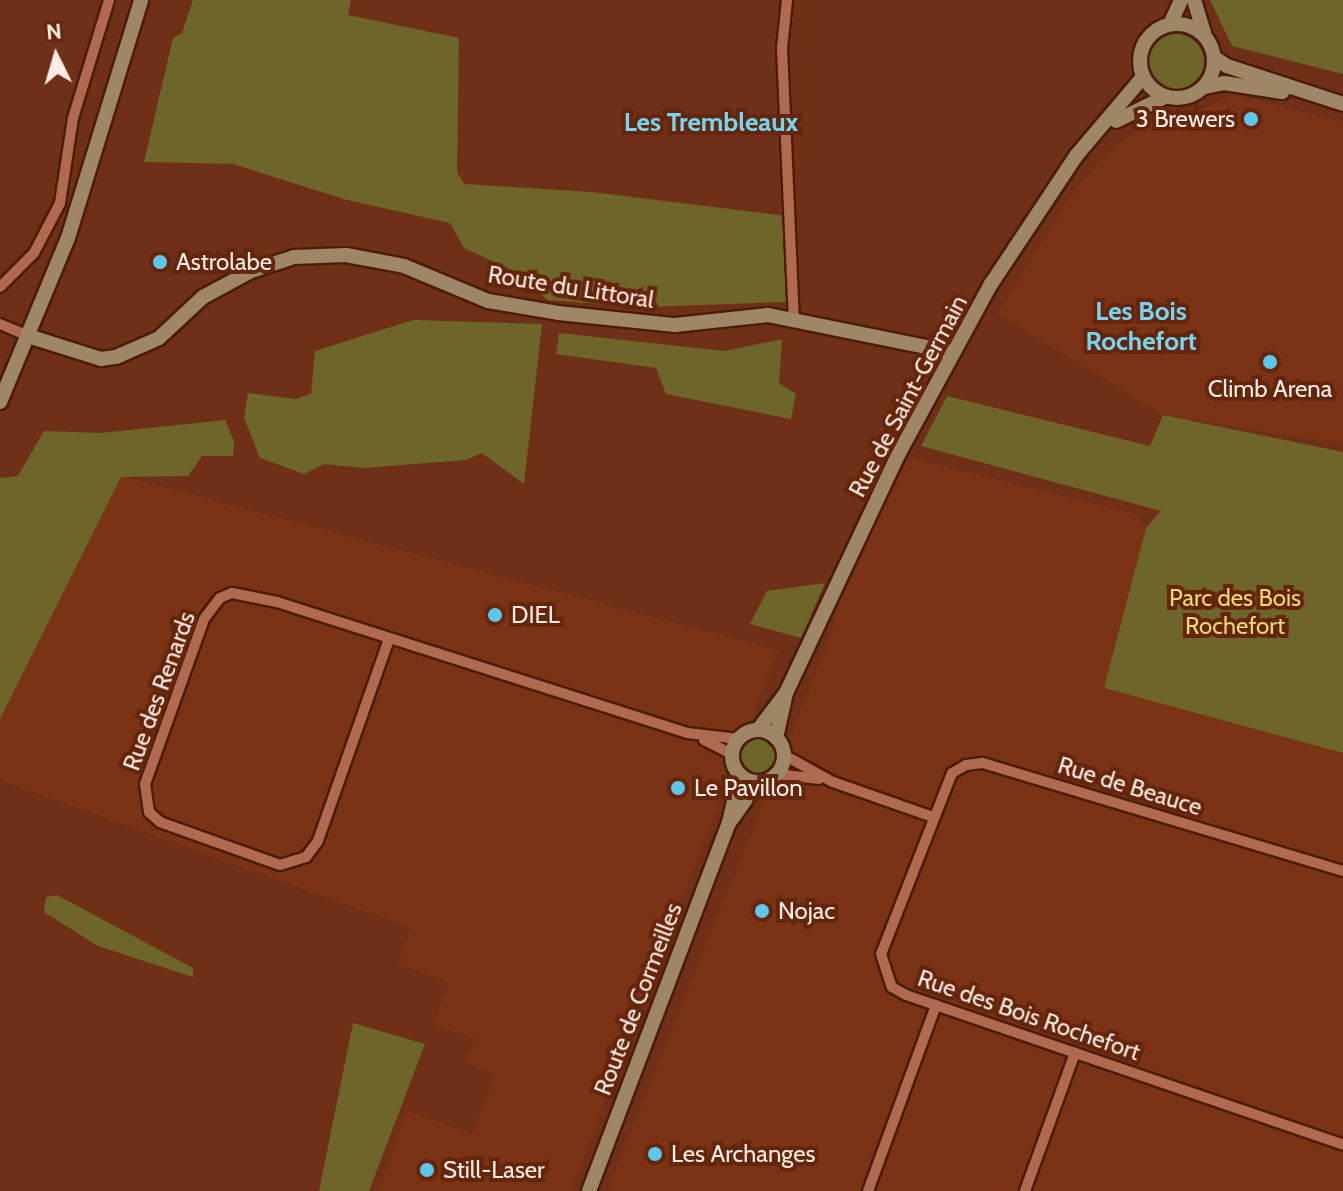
<!DOCTYPE html>
<html>
<head>
<meta charset="utf-8">
<style>
	body { margin:0 }
	#map { position:relative; width:1343px; height:1191px; overflow:hidden; background:#703017; font-family:Cabin,sans-serif }
	div>[style] { position:absolute }
	.built>* { inset:0; background:#7b3316 }
	.green>* { inset:0; background:#6d6529 }
	.round { border-radius:50% }
	.roads { filter:drop-shadow(2px 0 #4b1c08) drop-shadow(-2px 0 #4b1c08) drop-shadow(0 2px #4b1c08) drop-shadow(0 -2px #4b1c08) }
	.street>* { height:10px; margin:-5px; padding:0 5px; transform-origin:5px; border-radius:5px; background:#b06a50 }
	.secondary>* { height:14px; margin:-7px; padding:0 7px; transform-origin:7px; border-radius:7px; background:#9e8667 }
	.secondary>.ring { margin:-7px; padding:0; box-sizing:content-box; background:none; border:14px solid #9e8667; border-radius:50% }
	.dots>* { width:22px; height:22px; translate:-50% -50%; box-sizing:border-box; border:4px solid #64250a; border-radius:50% }
	span { translate:-50% -50%; white-space:nowrap; text-align:center; line-height:1.15; -webkit-text-stroke:8px #64250a; paint-order:stroke }
	.poi-label { font-size:24px; color:#feede7 }
	.right { translate:-100% -50%; text-align:right }
	.left { translate:0 -50%; text-align:left }
	.street-label { font-size:24px; color:#feede7 }
	.park-label { font-size:24px; color:#e9d96e }
	.neighbourhood-label { font-size:26px; color:#75d5f3; font-weight:700 }
	.north { position:absolute; left:16px; top:16px; width:80px; height:80px; -webkit-text-stroke:6px #64250a; paint-order:stroke; rotate:355deg; font-size:22px; font-weight:700; line-height:32px; text-align:center; color:#feede7 }
	.north::after { content:''; display:block; margin:auto; width:28px; height:36px; background:#feede7; clip-path:polygon(50% 0,100% 100%,50% 72%,0 100%) }
</style>
</head>
<body>
<div id="map">
	<div class="built">
		<i style="clip-path:polygon(1232px 95px,1343px 122px,1343px 444px,1163px 415px,998px 314px,1069px 198px,1104px 156px,1148px 122px,1187px 116px)"></i>
		<i style="clip-path:polygon(913px 459px,1136px 514px,1146px 528px,1105px 688px,1343px 753px,1343px 1191px,607px 1191px,834px 627px,836px 605px,906px 463px)"></i>
		<i style="clip-path:polygon(122px 476px,778px 650px,571px 1191px,379px 1191px,407px 1111px,473px 1134px,495px 1074px,466px 1063px,474px 1039px,434px 1025px,449px 982px,398px 964px,411px 928px,0 780px,0 719px)"></i>
	</div>
	<div class="green">
		<i style="clip-path:polygon(193px 0,351px 0,348px 15px,459px 38px,457px 172px,464px 184px,592px 192px,786px 216px,786px 302px,646px 307px,547px 300px,526px 277px,464px 248px,450px 223px,347px 200px,233px 164px,144px 162px,173px 38px,182px 33px)"></i>
		<i style="clip-path:polygon(1210px 0,1343px 0,1343px 74px,1232px 46px)"></i>
		<i class="round" style="left:1148px;top:34px;width:56px;height:56px"></i>
		<i style="clip-path:polygon(413px 320px,542px 324px,524px 484px,482px 453px,466px 460px,364px 468px,324px 464px,304px 474px,260px 458px,244px 418px,248px 393px,295px 399px,311px 394px,315px 351px)"></i>
		<i style="clip-path:polygon(559px 333px,724px 351px,782px 339px,779px 383px,796px 394px,791px 419px,666px 394px,656px 368px,556px 354px)"></i>
		<i style="clip-path:polygon(947px 396px,1150px 446px,1163px 415px,1343px 452px,1343px 753px,1104px 688px,1146px 528px,1161px 511px,921px 446px)"></i>
		<i style="clip-path:polygon(225px 420px,234px 441px,233px 456px,202px 456px,188px 476px,121px 477px,0 719px,0 478px,18px 476px,44px 431px,101px 433px)"></i>
		<i style="clip-path:polygon(825px 583px,801px 638px,750px 624px,767px 591px)"></i>
		<i class="round" style="left:740px;top:738px;width:36px;height:36px"></i>
		<i style="clip-path:polygon(57px 895px,193px 968px,193px 977px,98px 946px,44px 912px,46px 897px)"></i>
		<i style="clip-path:polygon(353px 1023px,425px 1044px,369px 1191px,319px 1191px)"></i>
	</div>
	<div class="roads">
		<div class="street">
			<i style="left:787px;top:0;width:48px;rotate:95.9deg"></i>
			<i style="left:782px;top:48px;width:270px;rotate:87.5deg"></i>
			<i style="left:0;top:287px;width:48px;rotate:-45deg"></i>
			<i style="left:34px;top:253px;width:56px;rotate:-62.5deg"></i>
			<i style="left:60px;top:203px;width:86px;rotate:-81.3deg"></i>
			<i style="left:73px;top:118px;width:123px;rotate:-73deg"></i>
			<i style="left:0;top:324px;width:30px;rotate:23deg"></i>
			<i style="left:389px;top:639px;width:214px;rotate:109.4deg"></i>
			<i style="left:318px;top:841px;width:20px;rotate:127deg"></i>
			<i style="left:306px;top:857px;width:27px;rotate:163deg"></i>
			<i style="left:280px;top:865px;width:127px;rotate:-160.3deg"></i>
			<i style="left:160px;top:822px;width:15px;rotate:-138deg"></i>
			<i style="left:149px;top:812px;width:28px;rotate:-98deg"></i>
			<i style="left:145px;top:784px;width:175px;rotate:-70.3deg"></i>
			<i style="left:204px;top:619px;width:26px;rotate:-53deg"></i>
			<i style="left:220px;top:598px;width:13px;rotate:-23deg"></i>
			<i style="left:232px;top:593px;width:46px;rotate:11.3deg"></i>
			<i style="left:277px;top:602px;width:430px;rotate:17.7deg"></i>
			<i style="left:687px;top:733px;width:52px;rotate:6.6deg"></i>
			<i style="left:704px;top:740px;width:31px;rotate:27deg"></i>
			<i style="left:784px;top:755px;width:56px;rotate:28.9deg"></i>
			<i style="left:833px;top:782px;width:106px;rotate:19.3deg"></i>
			<i style="left:777px;top:774px;width:42px;rotate:6.8deg"></i>
			<i style="left:1343px;top:871px;width:377px;rotate:-163.3deg"></i>
			<i style="left:982px;top:763px;width:16px;rotate:173deg"></i>
			<i style="left:966px;top:765px;width:16px;rotate:150deg"></i>
			<i style="left:952px;top:773px;width:194px;rotate:111.4deg"></i>
			<i style="left:881px;top:954px;width:35px;rotate:72deg"></i>
			<i style="left:892px;top:987px;width:16px;rotate:30deg"></i>
			<i style="left:906px;top:995px;width:462px;rotate:18.9deg"></i>
			<i style="left:868px;top:1191px;width:198px;rotate:-69.9deg"></i>
			<i style="left:1025px;top:1191px;width:147px;rotate:-70.1deg"></i>
		</div>
		<div class="secondary">
			<i style="left:1194px;top:0;width:37px;rotate:73deg"></i>
			<i class="ring" style="left:1140px;top:24px;width:60px;height:60px"></i>
			<i style="left:1170px;top:24px;width:26px;rotate:-65deg"></i>
			<i style="left:1215px;top:58px;width:14px;rotate:34deg"></i>
			<i style="left:1227px;top:66px;width:122px;rotate:18.1deg"></i>
			<i style="left:1205px;top:87px;width:19px;rotate:-12deg"></i>
			<i style="left:1224px;top:83px;width:59px;rotate:8.8deg"></i>
			<i style="left:1116px;top:121px;width:55px;rotate:-26.1deg"></i>
			<i style="left:28px;top:336px;width:77px;rotate:17.5deg"></i>
			<i style="left:101px;top:359px;width:15px;rotate:-8deg"></i>
			<i style="left:116px;top:357px;width:47px;rotate:-23.8deg"></i>
			<i style="left:159px;top:338px;width:60px;rotate:-43deg"></i>
			<i style="left:203px;top:297px;width:55px;rotate:-28.4deg"></i>
			<i style="left:251px;top:271px;width:45px;rotate:-18deg"></i>
			<i style="left:294px;top:257px;width:52px;rotate:-2.2deg"></i>
			<i style="left:346px;top:255px;width:59px;rotate:10.7deg"></i>
			<i style="left:404px;top:266px;width:91px;rotate:22.6deg"></i>
			<i style="left:488px;top:301px;width:71px;rotate:9.7deg"></i>
			<i style="left:558px;top:313px;width:118px;rotate:5.9deg"></i>
			<i style="left:675px;top:325px;width:94px;rotate:-6.1deg"></i>
			<i style="left:768px;top:315px;width:188px;rotate:11.4deg"></i>
			<i style="left:0;top:402px;width:178px;rotate:-67.5deg"></i>
			<i style="left:68px;top:238px;width:249px;rotate:-72.9deg"></i>
			<i style="left:758px;top:730px;width:46px;rotate:-52.9deg"></i>
			<i style="left:786px;top:693px;width:263px;rotate:-64.8deg"></i>
			<i style="left:898px;top:455px;width:195px;rotate:-61.5deg"></i>
			<i style="left:991px;top:284px;width:154px;rotate:-56.4deg"></i>
			<i style="left:1076px;top:156px;width:104px;rotate:-49.7deg"></i>
			<i class="ring" style="left:732px;top:730px;width:38px;height:38px"></i>
			<i style="left:776px;top:738px;width:46px;rotate:-77.5deg"></i>
			<i style="left:732px;top:819px;width:45px;rotate:-54.9deg"></i>
			<i style="left:589px;top:1191px;width:394px;rotate:-69.2deg"></i>
			<i style="left:729px;top:823px;width:49px;rotate:-77.1deg"></i>
		</div>
	</div>
	<div class="dots">
		<i style="left:1251px;top:119px;background:#5cc7e8"></i>
		<i style="left:160px;top:262px;background:#5cc7e8"></i>
		<i style="left:1270px;top:362px;background:#5cc7e8"></i>
		<i style="left:495px;top:615px;background:#5cc7e8"></i>
		<i style="left:678px;top:788px;background:#5cc7e8"></i>
		<i style="left:762px;top:911px;background:#5cc7e8"></i>
		<i style="left:655px;top:1154px;background:#5cc7e8"></i>
		<i style="left:427px;top:1170px;background:#5cc7e8"></i>
	</div>
	<div class="poi-label">
		<span class="right" style="left:1235px;top:119px">3 Brewers</span>
		<span class="left" style="left:176px;top:262px">Astrolabe</span>
		<span style="left:1270px;top:389px">Climb Arena</span>
		<span class="left" style="left:511px;top:615px">DIEL</span>
		<span class="left" style="left:694px;top:788px">Le Pavillon</span>
		<span class="left" style="left:778px;top:911px">Nojac</span>
		<span class="left" style="left:671px;top:1154px">Les Archanges</span>
		<span class="left" style="left:443px;top:1170px">Still-Laser</span>
	</div>
	<div class="street-label">
		<span style="left:571px;top:287px;rotate:9deg">Route du Littoral</span>
		<span style="left:908px;top:396px;rotate:-62deg">Rue de Saint-Germain</span>
		<span style="left:159px;top:691px;rotate:-70deg">Rue des Renards</span>
		<span style="left:1130px;top:786px;rotate:17deg">Rue de Beauce</span>
		<span style="left:638px;top:999px;rotate:-69deg">Route de Cormeilles</span>
		<span style="left:1029px;top:1015px;rotate:19deg">Rue des Bois Rochefort</span>
	</div>
	<div class="park-label">
		<span style="left:1235px;top:612px">Parc des Bois<br>Rochefort</span>
	</div>
	<div class="neighbourhood-label">
		<span style="left:711px;top:123px">Les Trembleaux</span>
		<span style="left:1141px;top:327px">Les Bois<br>Rochefort</span>
	</div>
	<div class="north">N</div>
</div>
</body>
</html>
